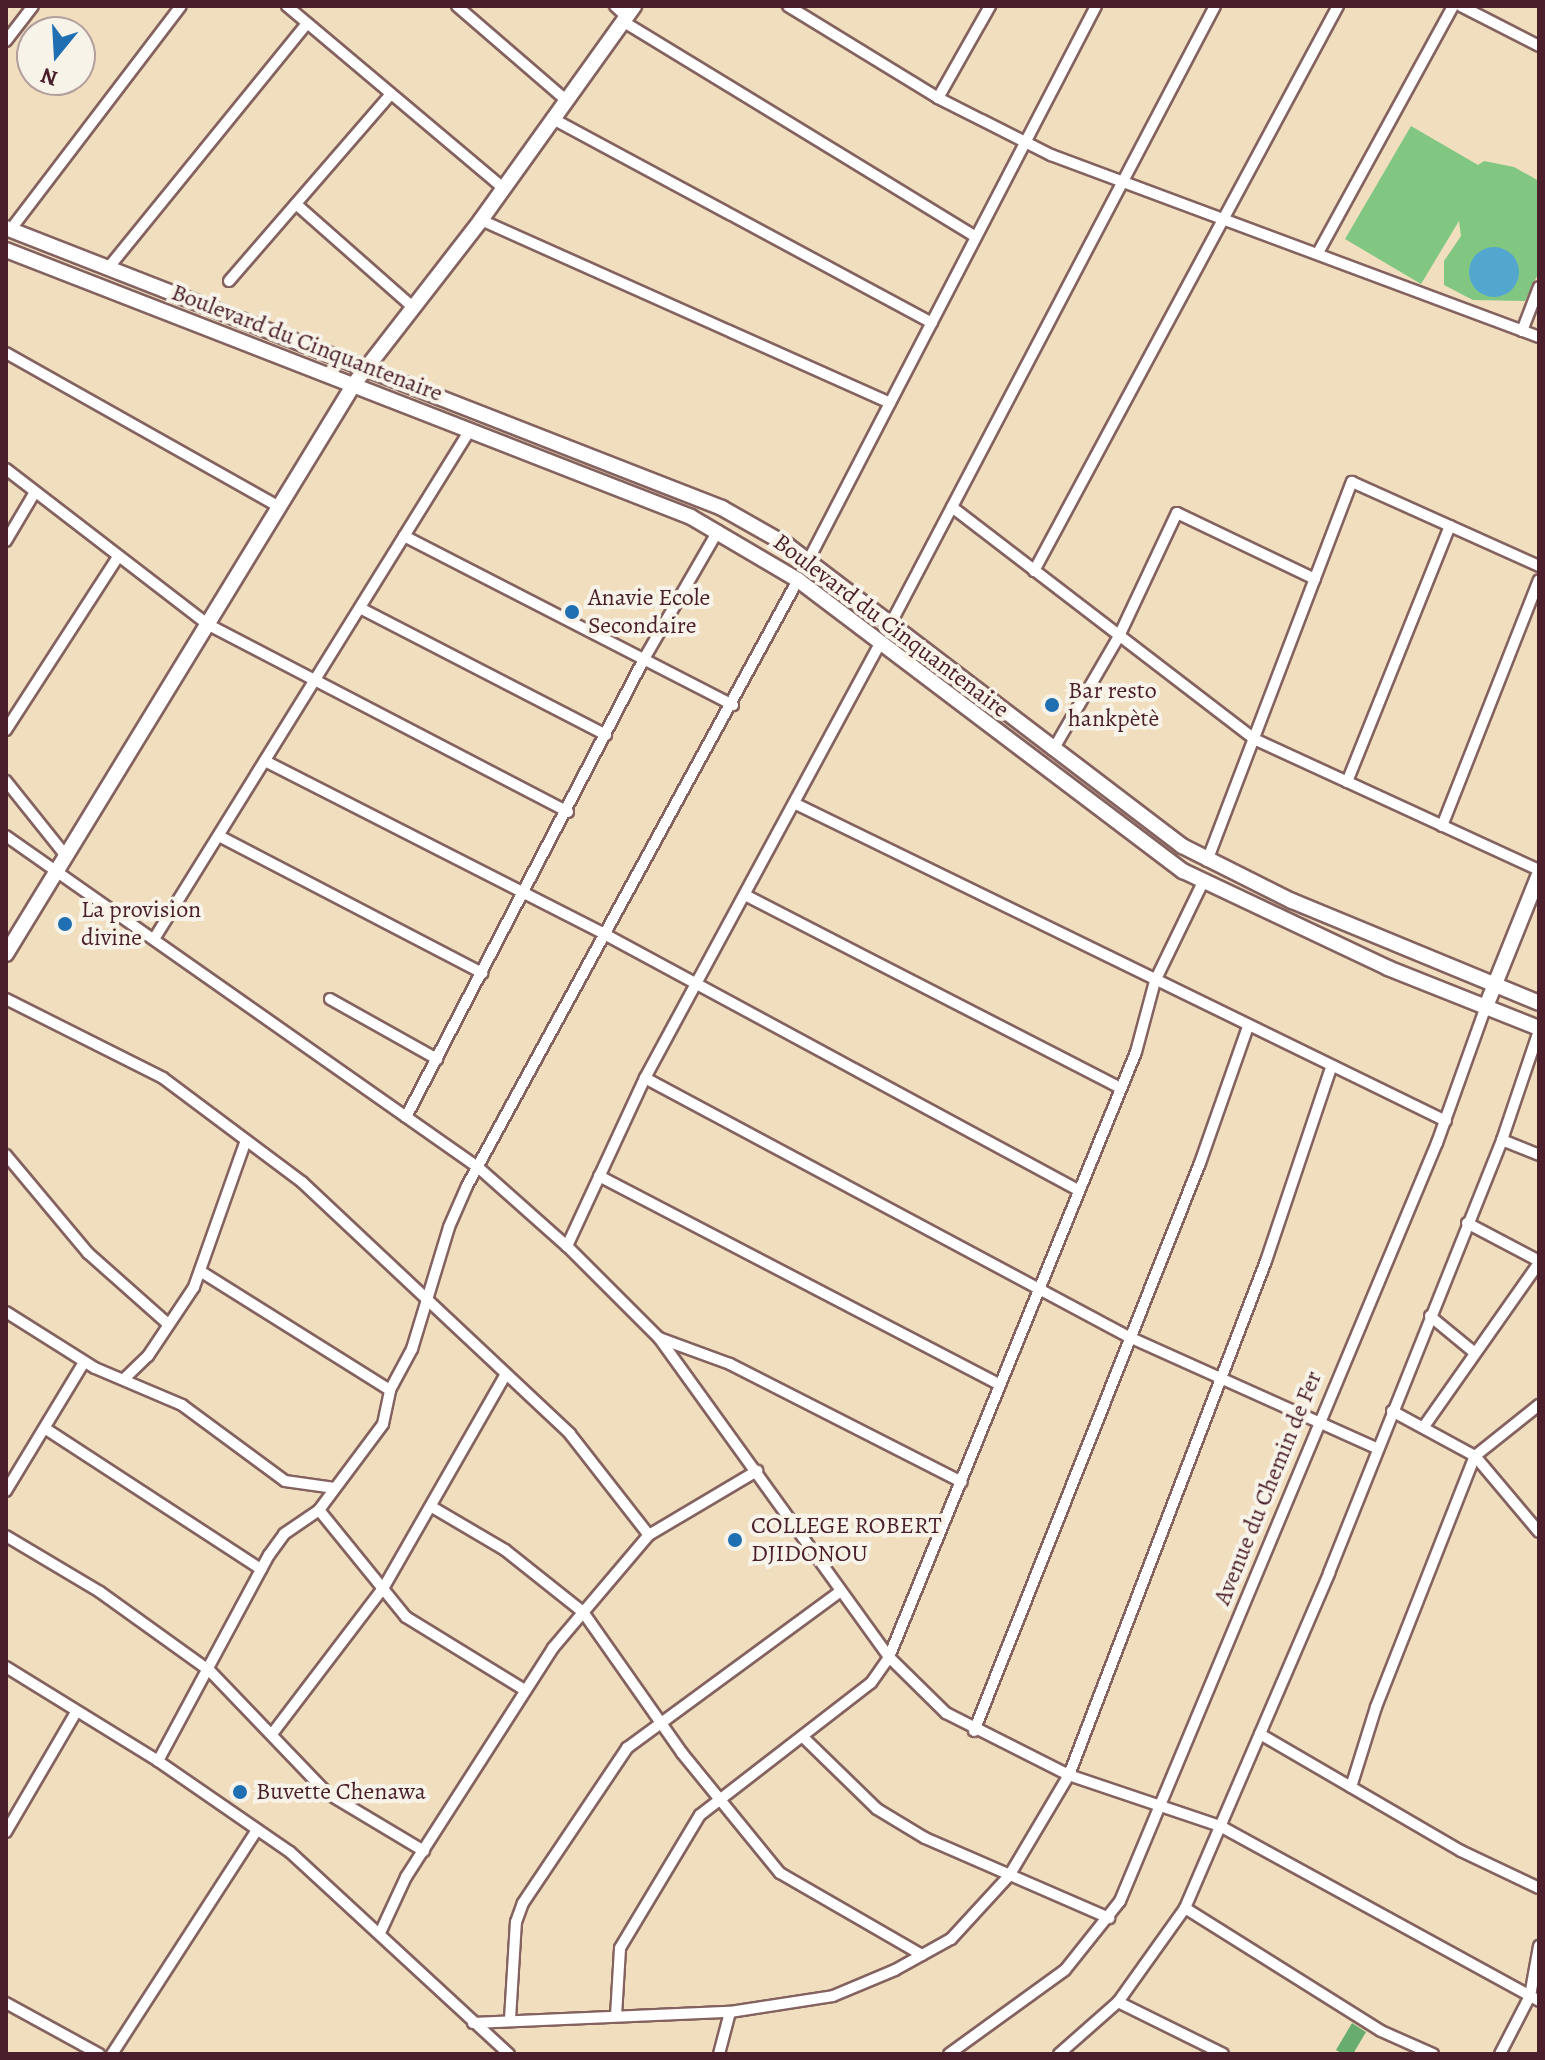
<!DOCTYPE html>
<html>
<head>
<meta charset="utf-8">
<style>
	body { margin:0 }
	#map { position:relative; width:1545px; height:2060px; overflow:hidden; background:#f0debf; font-family:Alegreya,serif }
	div>[style] { position:absolute }
	.green>* { inset:0; background:#82c781 }
	.forest>* { inset:0; background:#69ac6f }
	.water>* { inset:0; background:#53a7cf }
	.round { border-radius:50% }
	.roads { filter:drop-shadow(2px 0 #84625f) drop-shadow(-2px 0 #84625f) drop-shadow(0 2px #84625f) drop-shadow(0 -2px #84625f) }
	.minor>* { height:10px; margin:-5px; padding:0 5px; transform-origin:5px; border-radius:5px; background:#fff }
	.tertiary>* { height:14px; margin:-7px; padding:0 7px; transform-origin:7px; border-radius:7px; background:#fff }
	.secondary>* { height:14px; margin:-7px; padding:0 7px; transform-origin:7px; border-radius:7px; background:#fff }
	.dots>* { width:22px; height:22px; translate:-50% -50%; box-sizing:border-box; border:4px solid #f7f3e8; border-radius:50% }
	span { translate:-50% -50%; white-space:nowrap; text-align:center; line-height:1.15; -webkit-text-stroke:8px #f7f3e8; paint-order:stroke }
	.street-label { font-size:24px; color:#4a1f2b }
	.poi-label { font-size:24px; color:#4a1f2b }
	.left { translate:0 -50%; text-align:left }
	.frame { position:absolute; inset:0; border:8px solid #4a1f2b; pointer-events:none }
	.north { position:absolute; left:16px; top:16px; width:80px; height:80px; box-sizing:border-box; background:#f7f3e8; border:2px solid #b29e9c; border-radius:50%; rotate:198deg; font-size:22px; font-weight:700; line-height:32px; text-align:center; color:#4a1f2b }
	.north::after { content:''; display:block; margin:auto; width:28px; height:36px; background:#1f6fb2; clip-path:polygon(50% 0,100% 100%,50% 72%,0 100%) }
</style>
</head>
<body>
<div id="map">
	<div class="green">
		<i style="clip-path:polygon(1411px 126px,1478px 165px,1484px 161px,1514px 167px,1539px 181px,1539px 272px,1525px 301px,1473px 300px,1444px 285px,1444px 261px,1461px 236px,1459px 221px,1421px 284px,1345px 239px)"></i>
	</div>
	<div class="forest">
		<i style="clip-path:polygon(1352px 2023px,1366px 2032px,1353px 2054px,1343px 2054px,1336px 2050px)"></i>
	</div>
	<div class="water">
		<i class="round" style="left:1469px;top:247px;width:50px;height:50px"></i>
	</div>
	<div class="roads">
		<div class="minor">
			<i style="left:287px;top:6px;width:284px;rotate:40.1deg"></i>
			<i style="left:457px;top:6px;width:145px;rotate:40.8deg"></i>
			<i style="left:615px;top:6px;width:16px;rotate:43deg"></i>
			<i style="left:788px;top:6px;width:176px;rotate:31.5deg"></i>
			<i style="left:938px;top:98px;width:127px;rotate:26.8deg"></i>
			<i style="left:1051px;top:155px;width:521px;rotate:20.45deg"></i>
			<i style="left:1461px;top:6px;width:88px;rotate:27.1deg"></i>
			<i style="left:624px;top:22px;width:412px;rotate:31.4deg"></i>
			<i style="left:6px;top:41px;width:44px;rotate:-52.4deg"></i>
			<i style="left:938px;top:98px;width:106px;rotate:-60.5deg"></i>
			<i style="left:555px;top:120px;width:428px;rotate:28.3deg"></i>
			<i style="left:296px;top:204px;width:157px;rotate:41.4deg"></i>
			<i style="left:481px;top:220px;width:448px;rotate:24.1deg"></i>
			<i style="left:11px;top:229px;width:280px;rotate:-52.7deg"></i>
			<i style="left:1319px;top:251px;width:279px;rotate:-61.3deg"></i>
			<i style="left:109px;top:267px;width:314px;rotate:-50.9deg"></i>
			<i style="left:229px;top:281px;width:247px;rotate:-49.1deg"></i>
			<i style="left:1522px;top:331px;width:47px;rotate:-68.9deg"></i>
			<i style="left:6px;top:353px;width:313px;rotate:29.4deg"></i>
			<i style="left:6px;top:469px;width:254px;rotate:37.6deg"></i>
			<i style="left:207px;top:624px;width:407px;rotate:27.5deg"></i>
			<i style="left:952px;top:507px;width:381px;rotate:37.5deg"></i>
			<i style="left:1254px;top:739px;width:314px;rotate:24.7deg"></i>
			<i style="left:404px;top:536px;width:370px;rotate:27.2deg"></i>
			<i style="left:6px;top:541px;width:57px;rotate:-59.4deg"></i>
			<i style="left:808px;top:561px;width:625px;rotate:-62.57deg"></i>
			<i style="left:1034px;top:571px;width:642px;rotate:-61.72deg"></i>
			<i style="left:360px;top:608px;width:277px;rotate:27.3deg"></i>
			<i style="left:890px;top:625px;width:699px;rotate:-62.3deg"></i>
			<i style="left:6px;top:730px;width:206px;rotate:-57.1deg"></i>
			<i style="left:1053px;top:750px;width:132px;rotate:-59.9deg"></i>
			<i style="left:1119px;top:636px;width:136px;rotate:-64.8deg"></i>
			<i style="left:1177px;top:513px;width:153px;rotate:25.6deg"></i>
			<i style="left:265px;top:761px;width:385px;rotate:27deg"></i>
			<i style="left:608px;top:936px;width:534px;rotate:28.39deg"></i>
			<i style="left:6px;top:781px;width:96px;rotate:51.3deg"></i>
			<i style="left:1347px;top:782px;width:276px;rotate:-68.1deg"></i>
			<i style="left:796px;top:804px;width:723px;rotate:26deg"></i>
			<i style="left:1442px;top:826px;width:264px;rotate:-68.5deg"></i>
			<i style="left:6px;top:836px;width:578px;rotate:35.07deg"></i>
			<i style="left:479px;top:1168px;width:118px;rotate:41.6deg"></i>
			<i style="left:567px;top:1246px;width:130px;rotate:45deg"></i>
			<i style="left:659px;top:1338px;width:393px;rotate:54.2deg"></i>
			<i style="left:889px;top:1657px;width:80px;rotate:44.5deg"></i>
			<i style="left:946px;top:1713px;width:138px;rotate:26.8deg"></i>
			<i style="left:1069px;top:1775px;width:159px;rotate:18.7deg"></i>
			<i style="left:1220px;top:1826px;width:364px;rotate:28.7deg"></i>
			<i style="left:219px;top:836px;width:297px;rotate:27.5deg"></i>
			<i style="left:1207px;top:861px;width:406px;rotate:-69.1deg"></i>
			<i style="left:1352px;top:482px;width:205px;rotate:24.2deg"></i>
			<i style="left:747px;top:896px;width:420px;rotate:27.2deg"></i>
			<i style="left:154px;top:939px;width:599px;rotate:-58.17deg"></i>
			<i style="left:6px;top:999px;width:176px;rotate:26.7deg"></i>
			<i style="left:163px;top:1078px;width:174px;rotate:36.8deg"></i>
			<i style="left:302px;top:1182px;width:368px;rotate:43.2deg"></i>
			<i style="left:570px;top:1434px;width:128px;rotate:52deg"></i>
			<i style="left:330px;top:999px;width:123px;rotate:29.3deg"></i>
			<i style="left:645px;top:1078px;width:547px;rotate:28.16deg"></i>
			<i style="left:1127px;top:1336px;width:273px;rotate:24.2deg"></i>
			<i style="left:406px;top:1117px;width:516px;rotate:-62.54deg"></i>
			<i style="left:644px;top:659px;width:148px;rotate:-60deg"></i>
			<i style="left:1502px;top:1140px;width:40px;rotate:22deg"></i>
			<i style="left:6px;top:1155px;width:128px;rotate:50.1deg"></i>
			<i style="left:88px;top:1253px;width:107px;rotate:41.6deg"></i>
			<i style="left:599px;top:1176px;width:452px;rotate:27.5deg"></i>
			<i style="left:1467px;top:1223px;width:81px;rotate:27.8deg"></i>
			<i style="left:567px;top:1246px;width:185px;rotate:-65.1deg"></i>
			<i style="left:645px;top:1078px;width:494px;rotate:-61.6deg"></i>
			<i style="left:200px;top:1271px;width:224px;rotate:32.1deg"></i>
			<i style="left:6px;top:1312px;width:105px;rotate:32.2deg"></i>
			<i style="left:95px;top:1368px;width:95px;rotate:23deg"></i>
			<i style="left:182px;top:1405px;width:128px;rotate:36.4deg"></i>
			<i style="left:285px;top:1481px;width:50px;rotate:8deg"></i>
			<i style="left:1430px;top:1316px;width:58px;rotate:39.4deg"></i>
			<i style="left:659px;top:1338px;width:76px;rotate:20.1deg"></i>
			<i style="left:730px;top:1364px;width:260px;rotate:27deg"></i>
			<i style="left:125px;top:1378px;width:32px;rotate:-44deg"></i>
			<i style="left:148px;top:1356px;width:83px;rotate:-56.3deg"></i>
			<i style="left:194px;top:1287px;width:153px;rotate:-70.5deg"></i>
			<i style="left:1392px;top:1411px;width:94px;rotate:28.5deg"></i>
			<i style="left:1475px;top:1456px;width:99px;rotate:49.9deg"></i>
			<i style="left:1425px;top:1425px;width:198px;rotate:-54.9deg"></i>
			<i style="left:46px;top:1429px;width:257px;rotate:33.1deg"></i>
			<i style="left:6px;top:1491px;width:151px;rotate:-58.8deg"></i>
			<i style="left:432px;top:1507px;width:85px;rotate:30.5deg"></i>
			<i style="left:505px;top:1550px;width:100px;rotate:38.5deg"></i>
			<i style="left:583px;top:1612px;width:172px;rotate:54.9deg"></i>
			<i style="left:682px;top:1753px;width:155px;rotate:50.8deg"></i>
			<i style="left:780px;top:1873px;width:164px;rotate:30deg"></i>
			<i style="left:319px;top:1510px;width:138px;rotate:50.9deg"></i>
			<i style="left:406px;top:1617px;width:137px;rotate:31.6deg"></i>
			<i style="left:6px;top:1536px;width:109px;rotate:30.8deg"></i>
			<i style="left:100px;top:1592px;width:135px;rotate:35.7deg"></i>
			<i style="left:210px;top:1671px;width:169px;rotate:46.2deg"></i>
			<i style="left:327px;top:1793px;width:113px;rotate:30.9deg"></i>
			<i style="left:6px;top:1667px;width:179px;rotate:31.7deg"></i>
			<i style="left:158px;top:1761px;width:160px;rotate:34.6deg"></i>
			<i style="left:290px;top:1852px;width:298px;rotate:42.7deg"></i>
			<i style="left:974px;top:1731px;width:611px;rotate:-68.3deg"></i>
			<i style="left:1200px;top:1163px;width:144px;rotate:-70.6deg"></i>
			<i style="left:272px;top:1734px;width:185px;rotate:-52.7deg"></i>
			<i style="left:384px;top:1587px;width:245px;rotate:-60.2deg"></i>
			<i style="left:1260px;top:1734px;width:233px;rotate:30.2deg"></i>
			<i style="left:1461px;top:1851px;width:86px;rotate:25.4deg"></i>
			<i style="left:803px;top:1737px;width:103px;rotate:44.2deg"></i>
			<i style="left:877px;top:1809px;width:56px;rotate:31.1deg"></i>
			<i style="left:925px;top:1838px;width:201px;rotate:23.5deg"></i>
			<i style="left:158px;top:1761px;width:234px;rotate:-61.7deg"></i>
			<i style="left:269px;top:1555px;width:26px;rotate:-54deg"></i>
			<i style="left:284px;top:1534px;width:42px;rotate:-34.4deg"></i>
			<i style="left:319px;top:1510px;width:107px;rotate:-53.3deg"></i>
			<i style="left:383px;top:1424px;width:35px;rotate:-78deg"></i>
			<i style="left:390px;top:1390px;width:47px;rotate:-61.8deg"></i>
			<i style="left:412px;top:1349px;width:127px;rotate:-73.1deg"></i>
			<i style="left:449px;top:1227px;width:45px;rotate:-66.3deg"></i>
			<i style="left:467px;top:1186px;width:691px;rotate:-61.36deg"></i>
			<i style="left:1351px;top:1787px;width:84px;rotate:-72.6deg"></i>
			<i style="left:1376px;top:1707px;width:270px;rotate:-68.5deg"></i>
			<i style="left:1475px;top:1456px;width:82px;rotate:-38.6deg"></i>
			<i style="left:6px;top:1832px;width:139px;rotate:-59.7deg"></i>
			<i style="left:1185px;top:1908px;width:231px;rotate:32.1deg"></i>
			<i style="left:1381px;top:2031px;width:57px;rotate:23.9deg"></i>
			<i style="left:380px;top:1933px;width:62px;rotate:-65.1deg"></i>
			<i style="left:406px;top:1877px;width:272px;rotate:-57.3deg"></i>
			<i style="left:553px;top:1648px;width:148px;rotate:-49.7deg"></i>
			<i style="left:649px;top:1535px;width:126px;rotate:-30.7deg"></i>
			<i style="left:1118px;top:2002px;width:117px;rotate:26.3deg"></i>
			<i style="left:6px;top:2003px;width:106px;rotate:28.7deg"></i>
			<i style="left:616px;top:2016px;width:68px;rotate:-86.6deg"></i>
			<i style="left:620px;top:1948px;width:155px;rotate:-59deg"></i>
			<i style="left:700px;top:1815px;width:216px;rotate:-37.7deg"></i>
			<i style="left:871px;top:1683px;width:32px;rotate:-55deg"></i>
			<i style="left:889px;top:1657px;width:653px;rotate:-67.79deg"></i>
			<i style="left:1136px;top:1052px;width:73px;rotate:-75deg"></i>
			<i style="left:1155px;top:981px;width:110px;rotate:-64.1deg"></i>
			<i style="left:510px;top:2019px;width:97px;rotate:-86.5deg"></i>
			<i style="left:516px;top:1922px;width:20px;rotate:-70deg"></i>
			<i style="left:523px;top:1903px;width:187px;rotate:-56.1deg"></i>
			<i style="left:627px;top:1748px;width:265px;rotate:-36.3deg"></i>
			<i style="left:473px;top:2023px;width:257px;rotate:-2.5deg"></i>
			<i style="left:112px;top:2054px;width:267px;rotate:-57.1deg"></i>
			<i style="left:719px;top:2054px;width:43px;rotate:-75.3deg"></i>
			<i style="left:730px;top:2012px;width:104px;rotate:-8.8deg"></i>
			<i style="left:833px;top:1996px;width:67px;rotate:-22.8deg"></i>
			<i style="left:895px;top:1970px;width:64px;rotate:-29deg"></i>
			<i style="left:951px;top:1939px;width:86px;rotate:-47.4deg"></i>
			<i style="left:1009px;top:1876px;width:117px;rotate:-59.3deg"></i>
			<i style="left:1069px;top:1775px;width:550px;rotate:-69.03deg"></i>
			<i style="left:1266px;top:1261px;width:204px;rotate:-71.4deg"></i>
			<i style="left:949px;top:2054px;width:143px;rotate:-35.9deg"></i>
			<i style="left:1065px;top:1970px;width:88px;rotate:-51.4deg"></i>
			<i style="left:1120px;top:1901px;width:822px;rotate:-67.31deg"></i>
			<i style="left:1437px;top:1143px;width:142px;rotate:-70.3deg"></i>
			<i style="left:1059px;top:2054px;width:79px;rotate:-41.4deg"></i>
			<i style="left:1118px;top:2002px;width:115px;rotate:-54.5deg"></i>
			<i style="left:1185px;top:1908px;width:365px;rotate:-66.7deg"></i>
			<i style="left:1329px;top:1573px;width:466px;rotate:-68.2deg"></i>
			<i style="left:1502px;top:1140px;width:115px;rotate:-71.3deg"></i>
			<i style="left:1500px;top:2054px;width:65px;rotate:-62.7deg"></i>
			<i style="left:1530px;top:1996px;width:51px;rotate:-79.8deg"></i>
		</div>
		<div class="tertiary">
			<i style="left:6px;top:954px;width:668px;rotate:-58.59deg"></i>
			<i style="left:354px;top:384px;width:207px;rotate:-52.2deg"></i>
			<i style="left:481px;top:220px;width:263px;rotate:-54.4deg"></i>
			<i style="left:1485px;top:1009px;width:144px;rotate:-68.1deg"></i>
		</div>
		<div class="secondary">
			<i style="left:6px;top:228px;width:769px;rotate:21.36deg"></i>
			<i style="left:722px;top:508px;width:75px;rotate:29.6deg"></i>
			<i style="left:787px;top:545px;width:497px;rotate:37.3deg"></i>
			<i style="left:1182px;top:846px;width:123px;rotate:26.6deg"></i>
			<i style="left:1292px;top:901px;width:267px;rotate:22.4deg"></i>
			<i style="left:6px;top:250px;width:735px;rotate:21.29deg"></i>
			<i style="left:691px;top:517px;width:124px;rotate:30.5deg"></i>
			<i style="left:798px;top:580px;width:483px;rotate:37.1deg"></i>
			<i style="left:1183px;top:871px;width:227px;rotate:25.3deg"></i>
			<i style="left:1388px;top:968px;width:162px;rotate:21.7deg"></i>
		</div>
	</div>
	<div class="dots">
		<i style="left:572px;top:612px;background:#1f6fb2"></i>
		<i style="left:1052px;top:705px;background:#1f6fb2"></i>
		<i style="left:65px;top:924px;background:#1f6fb2"></i>
		<i style="left:735px;top:1540px;background:#1f6fb2"></i>
		<i style="left:240px;top:1792px;background:#1f6fb2"></i>
	</div>
	<div class="street-label">
		<span style="left:307px;top:343px;rotate:21deg">Boulevard du Cinquantenaire</span>
		<span style="left:891px;top:626px;rotate:37deg">Boulevard du Cinquantenaire</span>
		<span style="left:1268px;top:1488px;rotate:-68deg">Avenue du Chemin de Fer</span>
	</div>
	<div class="poi-label">
		<span class="left" style="left:588px;top:612px">Anavie Ecole<br>Secondaire</span>
		<span class="left" style="left:1068px;top:705px">Bar resto<br>hankpètè</span>
		<span class="left" style="left:81px;top:924px">La provision<br>divine</span>
		<span class="left" style="left:751px;top:1540px">COLLEGE ROBERT<br>DJIDONOU</span>
		<span class="left" style="left:256px;top:1792px">Buvette Chenawa</span>
	</div>
	<div class="frame"></div>
	<div class="north">N</div>
</div>
</body>
</html>
